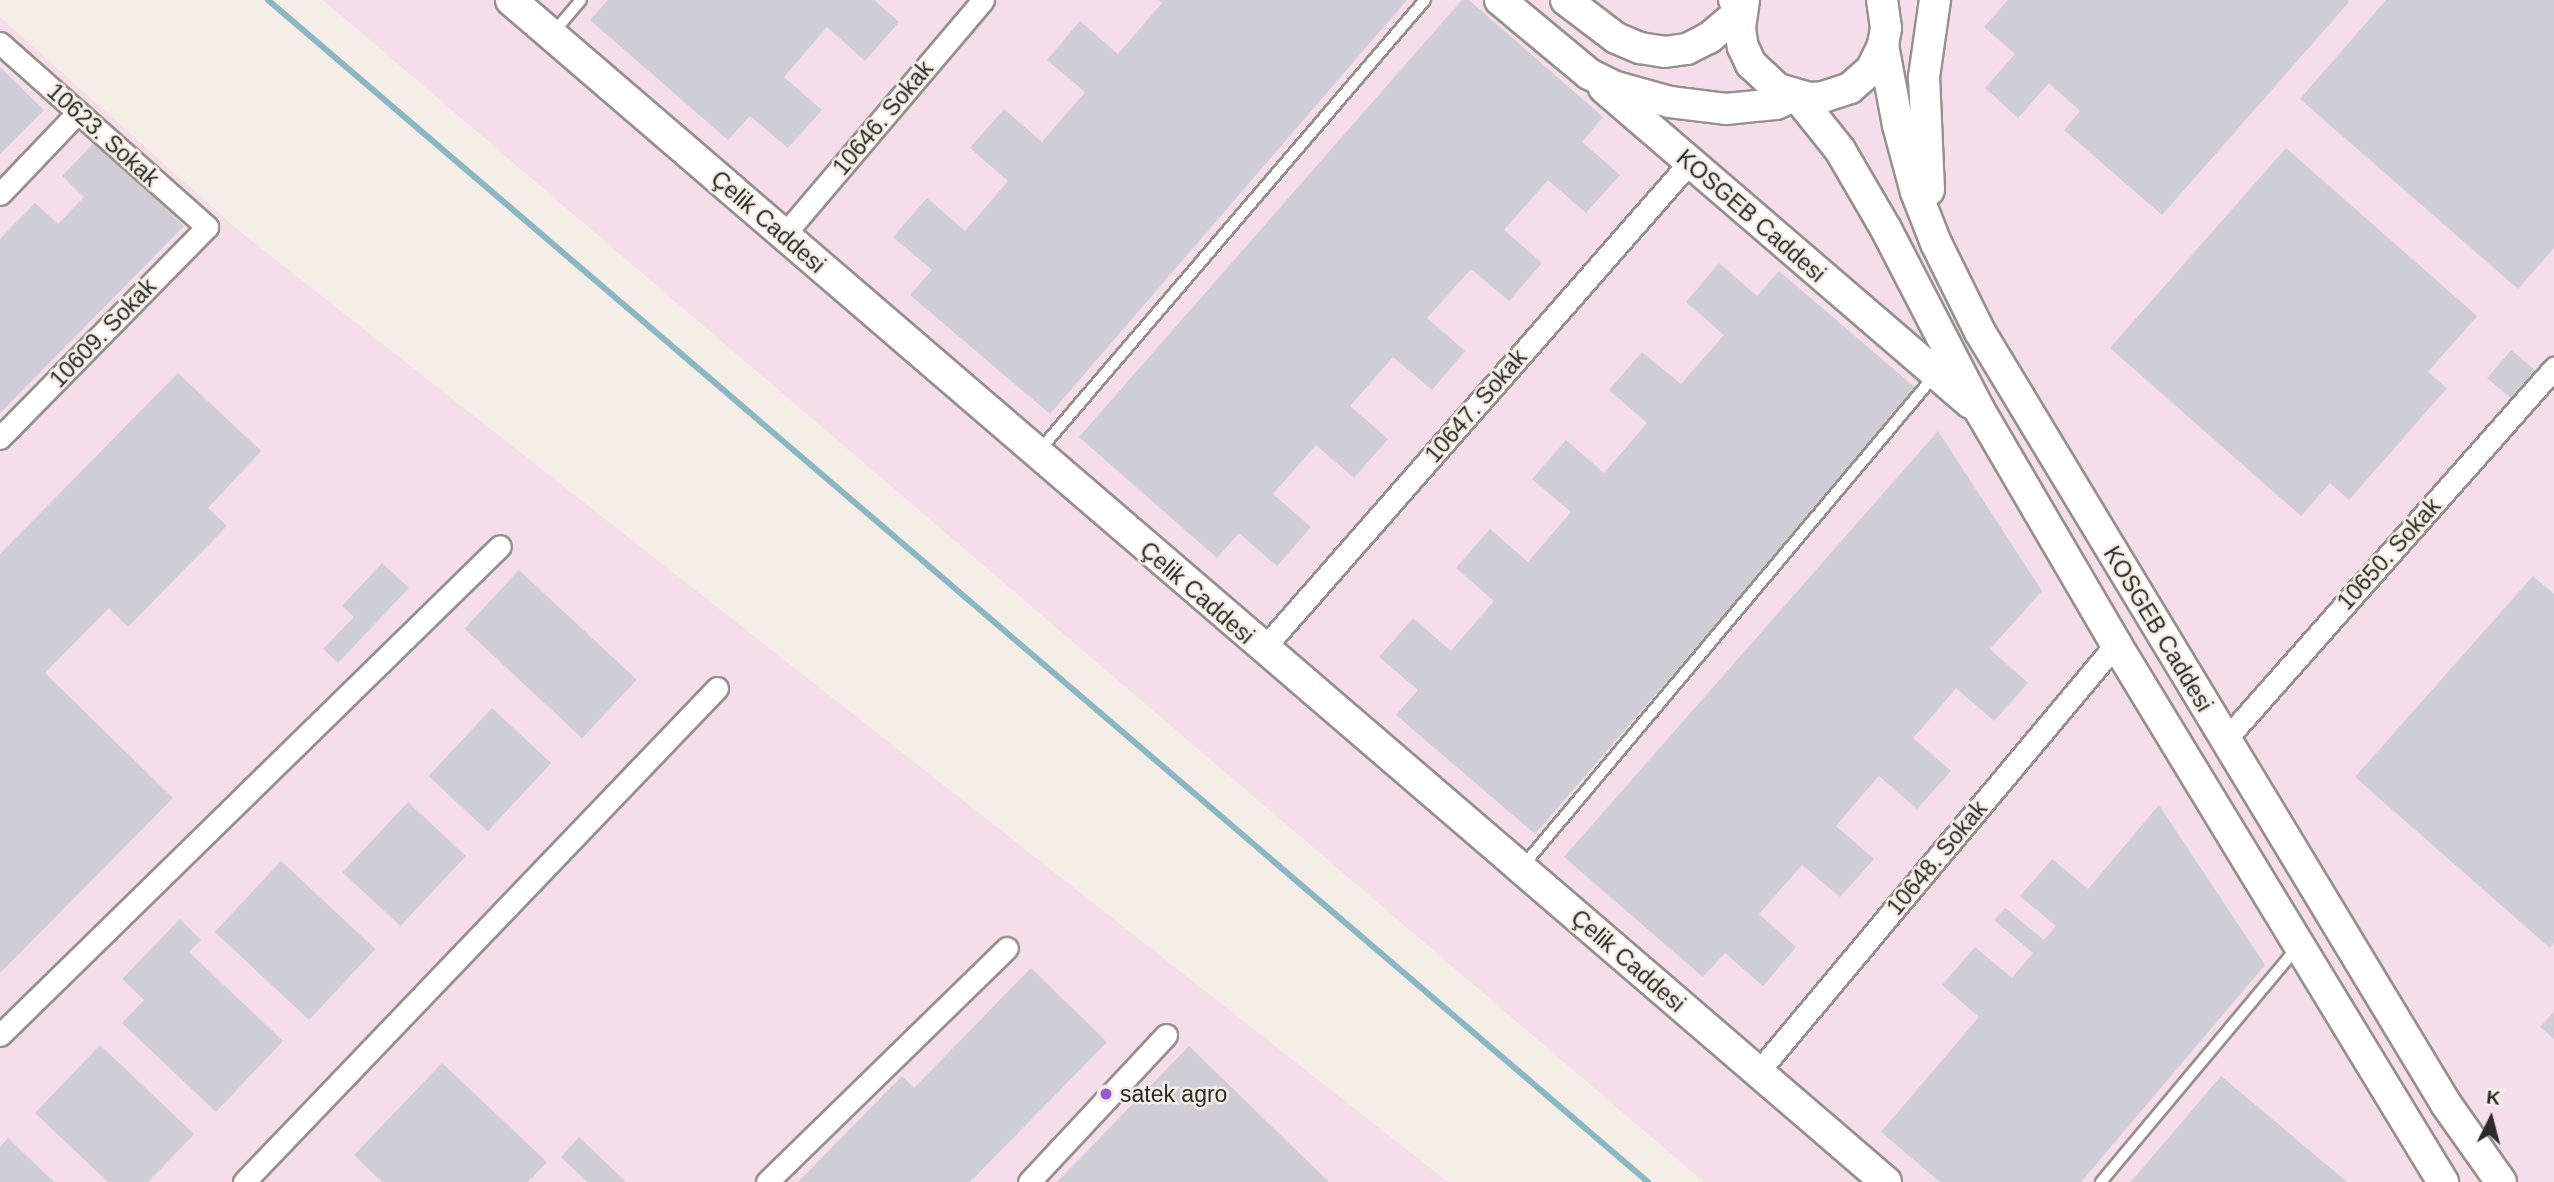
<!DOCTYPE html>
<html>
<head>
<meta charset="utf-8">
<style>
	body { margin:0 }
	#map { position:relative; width:2554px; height:1182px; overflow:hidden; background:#f4eee6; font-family:Arial,sans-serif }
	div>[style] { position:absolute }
	.industrial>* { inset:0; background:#f5dee9 }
	.stream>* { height:6px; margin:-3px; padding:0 3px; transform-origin:3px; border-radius:3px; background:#8ab7c4 }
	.building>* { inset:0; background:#cfcdd6; transform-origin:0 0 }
	.roads { filter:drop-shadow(2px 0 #96918a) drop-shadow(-2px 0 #96918a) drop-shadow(0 2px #96918a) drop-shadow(0 -2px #96918a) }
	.lane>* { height:10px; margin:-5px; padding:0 5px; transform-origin:5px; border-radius:5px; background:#fff }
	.street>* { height:21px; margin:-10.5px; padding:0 10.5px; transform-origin:10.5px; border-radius:10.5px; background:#fff }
	.secondary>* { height:30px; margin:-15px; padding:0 15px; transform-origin:15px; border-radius:15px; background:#fff }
	.dots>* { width:19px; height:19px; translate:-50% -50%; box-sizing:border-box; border:4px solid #f4eee6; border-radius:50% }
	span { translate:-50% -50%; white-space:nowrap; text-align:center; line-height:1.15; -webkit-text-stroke:5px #f4eee6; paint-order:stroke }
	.street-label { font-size:23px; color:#2d2b28 }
	.poi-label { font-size:23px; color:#2d2b28 }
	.left { translate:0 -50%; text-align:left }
	.north { position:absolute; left:2456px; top:1084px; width:70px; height:70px; -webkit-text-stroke:5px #f4eee6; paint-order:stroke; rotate:6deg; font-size:19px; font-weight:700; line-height:28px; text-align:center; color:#2d2b28 }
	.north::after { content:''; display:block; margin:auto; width:24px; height:32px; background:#2d2b28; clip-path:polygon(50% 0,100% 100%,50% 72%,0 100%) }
</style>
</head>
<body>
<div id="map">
	<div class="industrial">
		<i style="clip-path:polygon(323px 0,2554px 0,2554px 1182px,1704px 1182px)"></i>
		<i style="clip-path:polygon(0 17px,239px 231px,1448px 1182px,0 1182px)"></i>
	</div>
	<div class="stream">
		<i style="left:268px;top:0;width:1817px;rotate:40.58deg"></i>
	</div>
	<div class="building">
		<i style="clip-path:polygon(608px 0,874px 0,899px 22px,865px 61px,827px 27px,784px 77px,822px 110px,788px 148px,750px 116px,728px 140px,590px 20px)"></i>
		<i style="clip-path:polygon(1157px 0,1407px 0,1050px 414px,910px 295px,932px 270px,893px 237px,927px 198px,965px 231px,1008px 181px,970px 148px,1004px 109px,1042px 142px,1085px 92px,1047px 60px,1080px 21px,1118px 54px,1162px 3px)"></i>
		<i style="clip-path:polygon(1462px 0,1469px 0,1603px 117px,1582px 142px,1620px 175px,1586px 213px,1548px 180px,1504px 230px,1542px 263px,1509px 301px,1471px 269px,1427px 318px,1465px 351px,1432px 390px,1393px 357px,1350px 406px,1388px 439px,1354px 478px,1316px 445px,1273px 494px,1311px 527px,1277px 566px,1239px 533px,1217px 558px,1079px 437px)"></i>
		<i style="clip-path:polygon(2008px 0,2347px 0,2349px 2px,2162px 215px,2064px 130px,2080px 111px,2049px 83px,2018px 118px,1985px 88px,2015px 54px,1984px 27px)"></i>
		<i style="clip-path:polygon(2386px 0,2554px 0,2554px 248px,2518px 289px,2300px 99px)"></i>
		<i style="clip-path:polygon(0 67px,44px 110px,0 154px)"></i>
		<i style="clip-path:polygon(96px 141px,184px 226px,0 413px,0 239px,35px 203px,58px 224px,84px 197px,62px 176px)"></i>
		<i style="clip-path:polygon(2286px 148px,2477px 316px,2428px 372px,2447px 388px,2349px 500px,2330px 483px,2301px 516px,2110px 348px)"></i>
		<i style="clip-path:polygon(1719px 263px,1757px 296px,1779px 271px,1918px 390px,1535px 834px,1396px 715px,1418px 690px,1379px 657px,1413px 618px,1451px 651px,1494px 601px,1456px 568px,1490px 529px,1528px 562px,1571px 512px,1532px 479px,1566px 440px,1604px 473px,1647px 423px,1609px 390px,1642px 352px,1681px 384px,1724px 335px,1686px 302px)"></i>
		<i style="left:2511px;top:350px;width:34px;height:37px;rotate:40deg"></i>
		<i style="clip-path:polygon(178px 373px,261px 451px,208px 508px,227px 526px,128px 627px,109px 608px,45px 673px,173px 798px,0 973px,0 554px)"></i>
		<i style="clip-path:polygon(1938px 431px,2042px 591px,1990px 649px,2028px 683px,1994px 721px,1956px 688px,1935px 713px,1913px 738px,1951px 771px,1917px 809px,1879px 776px,1857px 801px,1836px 826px,1874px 859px,1840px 897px,1802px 865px,1759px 914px,1796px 947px,1763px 986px,1725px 953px,1703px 977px,1564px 857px)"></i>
		<i style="clip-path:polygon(382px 563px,409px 588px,338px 663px,323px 649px,354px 617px,342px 606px)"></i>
		<i style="left:519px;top:570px;width:161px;height:80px;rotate:43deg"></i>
		<i style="clip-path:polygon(2533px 576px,2554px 594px,2554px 943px,2550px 948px,2355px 777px)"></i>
		<i style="left:492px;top:708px;width:81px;height:93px;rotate:43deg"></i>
		<i style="left:408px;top:802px;width:79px;height:96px;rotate:43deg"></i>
		<i style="clip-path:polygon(2159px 805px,2265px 965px,2081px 1182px,1940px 1182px,1881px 1132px,1979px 1017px,1942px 985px,1975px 947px,2012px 978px,2033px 953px,1994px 920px,2005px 908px,2044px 940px,2056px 926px,2020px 896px,2052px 859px,2088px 889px)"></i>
		<i style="left:281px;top:861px;width:129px;height:97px;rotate:43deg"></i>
		<i style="clip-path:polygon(180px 919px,201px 940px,189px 952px,283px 1041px,216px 1112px,122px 1023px,144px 1000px,122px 979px)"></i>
		<i style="clip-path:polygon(1031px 968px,1107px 1042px,970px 1182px,798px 1182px,902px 1076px,914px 1088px)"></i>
		<i style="clip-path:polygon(2554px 1012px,2554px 1039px,2540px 1027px)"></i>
		<i style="clip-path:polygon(100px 1045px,194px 1134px,148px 1182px,108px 1182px,35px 1113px)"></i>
		<i style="clip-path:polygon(1189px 1046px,1329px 1182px,1057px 1182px)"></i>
		<i style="clip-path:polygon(442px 1063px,547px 1162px,528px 1182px,382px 1182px,354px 1155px)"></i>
		<i style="clip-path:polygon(2221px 1076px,2347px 1182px,2131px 1182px)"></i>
		<i style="clip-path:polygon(579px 1137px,626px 1182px,587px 1182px,561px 1157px)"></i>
		<i style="clip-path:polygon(8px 1138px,54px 1182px,0 1182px,0 1147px)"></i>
	</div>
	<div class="roads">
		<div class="lane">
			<i style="left:553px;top:33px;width:43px;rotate:-49.7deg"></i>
			<i style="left:1038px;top:452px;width:595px;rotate:-49.43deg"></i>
			<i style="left:1522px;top:867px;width:642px;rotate:-49.99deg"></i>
			<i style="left:2101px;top:1182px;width:305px;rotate:-50.1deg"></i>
		</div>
		<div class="street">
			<i style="left:0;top:43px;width:277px;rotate:41.6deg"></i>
			<i style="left:207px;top:227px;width:296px;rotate:134.5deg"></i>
			<i style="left:0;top:194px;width:113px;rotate:-46.4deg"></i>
			<i style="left:783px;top:236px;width:309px;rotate:-49.7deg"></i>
			<i style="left:1263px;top:649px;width:646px;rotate:-48.76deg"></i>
			<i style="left:2225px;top:740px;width:497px;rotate:-48.5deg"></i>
			<i style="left:0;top:1035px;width:699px;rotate:-44.36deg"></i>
			<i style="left:1758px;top:1072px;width:558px;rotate:-50.09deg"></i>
			<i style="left:244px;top:1182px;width:684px;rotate:-46.24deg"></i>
			<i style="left:767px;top:1182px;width:335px;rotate:-44.3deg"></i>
			<i style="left:1029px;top:1182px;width:201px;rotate:-47deg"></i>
		</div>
		<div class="secondary">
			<i style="left:511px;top:0;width:1813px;rotate:40.68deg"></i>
			<i style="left:1500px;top:0;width:116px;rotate:39.7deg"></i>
			<i style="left:1589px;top:74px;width:30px;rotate:26deg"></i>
			<i style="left:1616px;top:87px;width:56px;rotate:15.5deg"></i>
			<i style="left:1670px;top:102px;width:56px;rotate:7.1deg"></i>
			<i style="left:1726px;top:109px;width:50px;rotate:-5.7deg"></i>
			<i style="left:1776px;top:104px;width:22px;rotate:-24deg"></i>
			<i style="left:1796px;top:95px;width:70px;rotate:51.3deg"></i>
			<i style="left:1840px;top:150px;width:91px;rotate:59.8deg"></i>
			<i style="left:1886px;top:229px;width:205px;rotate:62.7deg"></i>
			<i style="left:1980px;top:411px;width:270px;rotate:59.7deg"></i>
			<i style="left:2116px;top:644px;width:630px;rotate:58.71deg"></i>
			<i style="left:1566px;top:0;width:63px;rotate:37.2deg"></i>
			<i style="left:1616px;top:38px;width:26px;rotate:23deg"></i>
			<i style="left:1640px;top:48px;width:25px;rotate:9deg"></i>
			<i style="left:1665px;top:52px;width:22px;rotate:-8deg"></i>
			<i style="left:1687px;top:49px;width:25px;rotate:-27deg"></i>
			<i style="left:1709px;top:38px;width:42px;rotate:-40.2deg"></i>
			<i style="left:1741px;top:11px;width:13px;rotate:-122deg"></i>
			<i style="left:1744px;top:0;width:29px;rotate:98deg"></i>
			<i style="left:1740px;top:29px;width:18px;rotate:81deg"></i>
			<i style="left:1743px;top:47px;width:19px;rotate:65deg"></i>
			<i style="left:1751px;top:64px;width:37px;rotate:43deg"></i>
			<i style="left:1778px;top:89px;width:33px;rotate:16deg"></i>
			<i style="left:1810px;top:98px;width:13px;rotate:-4deg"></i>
			<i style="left:1823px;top:97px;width:28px;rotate:-18deg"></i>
			<i style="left:1850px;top:88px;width:28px;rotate:-41deg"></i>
			<i style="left:1871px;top:70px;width:28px;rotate:-64deg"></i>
			<i style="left:1883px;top:45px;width:17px;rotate:-80deg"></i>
			<i style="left:1886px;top:28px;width:28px;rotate:-98deg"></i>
			<i style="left:1883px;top:45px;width:81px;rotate:79.4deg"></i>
			<i style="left:1898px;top:125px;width:69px;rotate:75deg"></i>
			<i style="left:1916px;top:192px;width:55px;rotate:68.6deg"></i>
			<i style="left:1936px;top:243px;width:99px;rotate:63.7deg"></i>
			<i style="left:1980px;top:332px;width:902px;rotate:58.88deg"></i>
			<i style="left:2446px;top:1104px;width:95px;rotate:54.8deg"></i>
			<i style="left:1604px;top:88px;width:483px;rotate:40.7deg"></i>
			<i style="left:1929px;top:190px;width:113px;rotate:-92.5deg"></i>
			<i style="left:1924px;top:77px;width:78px;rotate:-81.9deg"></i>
		</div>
	</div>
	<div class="dots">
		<i style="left:1106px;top:1094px;background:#9c59ce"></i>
	</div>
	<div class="street-label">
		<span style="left:883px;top:118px;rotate:-50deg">10646. Sokak</span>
		<span style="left:103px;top:135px;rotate:42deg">10623. Sokak</span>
		<span style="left:1751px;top:216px;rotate:41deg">KOSGEB Caddesi</span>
		<span style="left:768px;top:222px;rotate:41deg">Çelik Caddesi</span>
		<span style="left:103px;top:333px;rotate:-46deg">10609. Sokak</span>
		<span style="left:1476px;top:406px;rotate:-49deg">10647. Sokak</span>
		<span style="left:2389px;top:554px;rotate:-48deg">10650. Sokak</span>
		<span style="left:1197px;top:593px;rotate:41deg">Çelik Caddesi</span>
		<span style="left:2158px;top:629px;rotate:59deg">KOSGEB Caddesi</span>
		<span style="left:1937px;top:858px;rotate:-50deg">10648. Sokak</span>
		<span style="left:1628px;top:961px;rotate:41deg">Çelik Caddesi</span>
	</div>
	<div class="poi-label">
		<span class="left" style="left:1120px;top:1094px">satek agro</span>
	</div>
	<div class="north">K</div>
</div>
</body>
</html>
